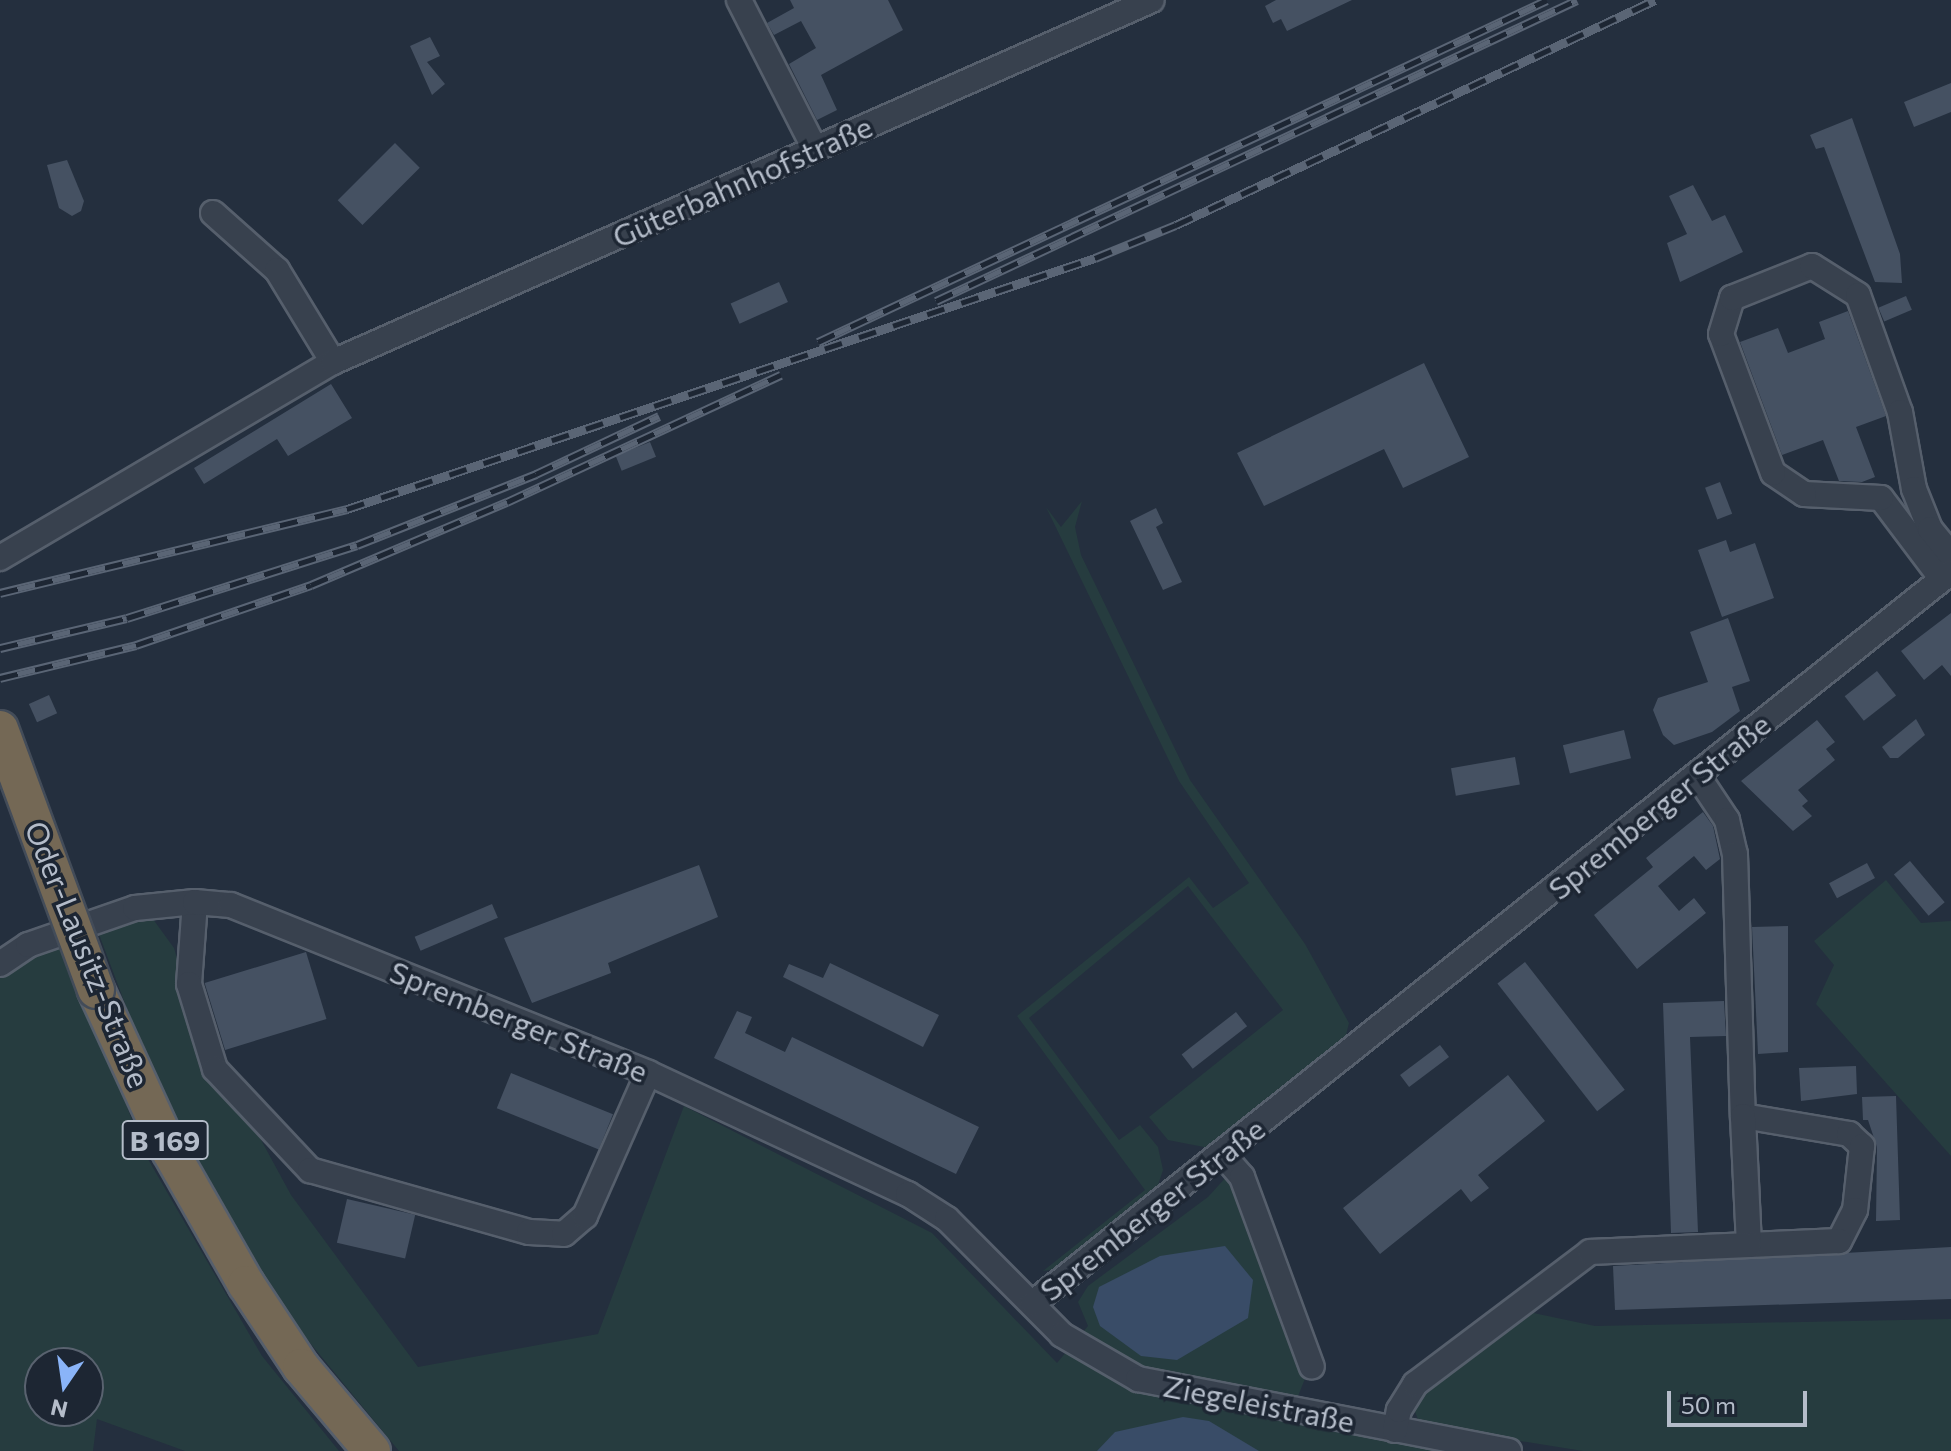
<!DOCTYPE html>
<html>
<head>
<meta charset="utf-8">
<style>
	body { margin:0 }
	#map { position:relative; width:1951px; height:1451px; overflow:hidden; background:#242f3e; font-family:Commissioner,sans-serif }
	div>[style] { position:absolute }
	.green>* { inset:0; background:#263c3f }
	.water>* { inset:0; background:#394c67 }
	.building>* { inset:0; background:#455162; transform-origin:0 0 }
	.roads { filter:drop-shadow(2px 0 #565f6c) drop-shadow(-2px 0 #565f6c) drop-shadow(0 2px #565f6c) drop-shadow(0 -2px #565f6c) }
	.minor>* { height:24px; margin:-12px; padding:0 12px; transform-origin:12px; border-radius:12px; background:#38414e }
	.highway>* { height:36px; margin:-18px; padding:0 18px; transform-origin:18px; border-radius:18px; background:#746855 }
	.rail>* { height:9px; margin-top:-4.5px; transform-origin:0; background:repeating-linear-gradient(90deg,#1d2633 0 18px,#5a6575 0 36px); box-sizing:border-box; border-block:2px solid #5a6575 }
	.bridges { filter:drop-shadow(2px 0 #434c59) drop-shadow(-2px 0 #434c59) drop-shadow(0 2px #434c59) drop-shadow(0 -2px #434c59) }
	.highway-bridge>* { height:36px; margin:-18px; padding:0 18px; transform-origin:18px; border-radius:18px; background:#746855 }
	span { translate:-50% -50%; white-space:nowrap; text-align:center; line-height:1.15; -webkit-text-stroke:7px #1d2633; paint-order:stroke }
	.shield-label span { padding:2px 6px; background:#1d2633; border:2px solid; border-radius:6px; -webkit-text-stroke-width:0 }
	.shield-label { font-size:28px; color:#b4bcc9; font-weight:700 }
	.street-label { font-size:30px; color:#b4bcc9 }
	.north { position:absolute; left:24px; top:1347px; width:80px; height:80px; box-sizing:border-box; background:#1d2633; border:2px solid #59626f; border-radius:50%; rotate:193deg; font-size:22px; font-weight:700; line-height:32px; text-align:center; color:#b4bcc9 }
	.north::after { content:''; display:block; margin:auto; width:28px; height:36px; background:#8ab4f8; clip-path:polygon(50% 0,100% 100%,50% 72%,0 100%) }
	.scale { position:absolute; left:1667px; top:1391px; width:140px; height:36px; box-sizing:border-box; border:4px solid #b4bcc9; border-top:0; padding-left:10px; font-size:24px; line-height:28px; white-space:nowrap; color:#b4bcc9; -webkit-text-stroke:6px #1d2633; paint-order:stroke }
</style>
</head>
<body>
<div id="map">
	<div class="green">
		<i style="clip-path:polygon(1082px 501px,1075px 527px,1081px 555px,1190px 780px,1305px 944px,1349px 1023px,1344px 1043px,1209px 1148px,1168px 1140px,1149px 1117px,1283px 1010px,1188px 886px,1029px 1018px,1119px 1140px,1140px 1125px,1158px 1147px,1163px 1170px,1156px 1191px,1058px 1269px,1043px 1271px,1145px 1190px,1017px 1016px,1189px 877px,1213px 908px,1249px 883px,1179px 781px,1046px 507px,1061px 527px)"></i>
		<i style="clip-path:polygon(1886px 880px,1921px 923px,1951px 921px,1951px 1156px,1816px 1004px,1834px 965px,1814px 941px)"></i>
		<i style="clip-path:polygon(150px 915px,174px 948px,215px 1087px,247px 1114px,291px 1195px,418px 1367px,598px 1334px,684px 1106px,932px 1233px,1057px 1363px,1088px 1326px,1078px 1302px,1088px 1286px,1208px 1197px,1228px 1175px,1306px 1376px,1295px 1404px,1509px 1451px,399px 1451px,306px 1338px,206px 1188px,160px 1097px,97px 929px)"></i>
		<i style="clip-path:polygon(evenodd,64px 942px,145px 1154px,262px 1356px,339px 1451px,185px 1451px,97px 1419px,93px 1451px,0 1451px,0 977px,64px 942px,40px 1363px,88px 1363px,88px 1411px,40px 1411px,40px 1363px)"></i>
		<i style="clip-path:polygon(1524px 1311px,1595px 1326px,1951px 1319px,1951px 1451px,1583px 1451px,1420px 1425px,1411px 1401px)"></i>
	</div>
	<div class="water">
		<i style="clip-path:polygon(1225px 1246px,1253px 1280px,1248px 1318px,1177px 1360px,1141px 1356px,1100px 1326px,1093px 1307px,1099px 1287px,1160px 1256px)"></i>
		<i style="clip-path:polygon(1183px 1417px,1209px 1421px,1259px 1451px,1097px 1451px,1115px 1432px)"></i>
	</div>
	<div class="building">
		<i style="clip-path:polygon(790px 0,888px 0,903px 30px,821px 75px,837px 110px,817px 120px,789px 64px,816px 48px,801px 21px,774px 35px,767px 23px,794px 8px)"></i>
		<i style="clip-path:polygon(1276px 0,1352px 0,1287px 31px,1281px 19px,1273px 23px,1265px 6px)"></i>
		<i style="clip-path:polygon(430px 37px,440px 56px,427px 62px,445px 84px,432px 95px,410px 46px)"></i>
		<i style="clip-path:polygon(1951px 83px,1951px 112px,1914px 127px,1904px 102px)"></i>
		<i style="clip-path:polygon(1852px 118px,1900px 254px,1902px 283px,1875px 282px,1824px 147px,1816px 149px,1810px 135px)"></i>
		<i style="left:395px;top:143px;width:35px;height:81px;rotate:45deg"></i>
		<i style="clip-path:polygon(67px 160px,84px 201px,81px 211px,72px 216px,59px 208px,47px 165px)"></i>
		<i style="clip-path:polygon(1693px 185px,1712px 221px,1725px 215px,1743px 252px,1680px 282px,1667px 243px,1687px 234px,1669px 196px)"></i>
		<i style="left:779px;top:282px;width:22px;height:53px;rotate:66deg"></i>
		<i style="left:1906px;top:296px;width:15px;height:30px;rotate:67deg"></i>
		<i style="clip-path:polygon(1848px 311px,1886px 416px,1856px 427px,1875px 477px,1862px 482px,1839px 481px,1823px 440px,1782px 455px,1740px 342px,1778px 328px,1788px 353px,1825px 339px,1819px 322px)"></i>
		<i style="clip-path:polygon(1424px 363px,1469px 457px,1403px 488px,1384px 449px,1264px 506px,1237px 453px)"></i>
		<i style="clip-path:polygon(331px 384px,352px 418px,288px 456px,277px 439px,204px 484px,194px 468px)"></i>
		<i style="left:650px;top:442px;width:16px;height:37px;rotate:68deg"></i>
		<i style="left:1720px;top:482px;width:34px;height:16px;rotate:69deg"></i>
		<i style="clip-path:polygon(1156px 508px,1163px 523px,1156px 527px,1182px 582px,1163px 590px,1130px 521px)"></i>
		<i style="clip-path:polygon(1726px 540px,1730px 552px,1755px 543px,1774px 598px,1722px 617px,1698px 550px)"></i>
		<i style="clip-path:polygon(1951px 613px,1951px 676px,1942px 665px,1924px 680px,1901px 651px)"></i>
		<i style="clip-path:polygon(1728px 618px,1750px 681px,1732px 687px,1740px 711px,1712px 732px,1674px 745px,1663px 735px,1653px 710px,1658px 698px,1708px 682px,1690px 632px)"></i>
		<i style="left:1877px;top:671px;width:31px;height:41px;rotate:52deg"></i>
		<i style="left:49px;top:695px;width:20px;height:22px;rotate:66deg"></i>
		<i style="clip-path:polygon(1916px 719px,1925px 735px,1898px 758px,1890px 758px,1882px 747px)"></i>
		<i style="clip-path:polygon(1817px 720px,1835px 742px,1826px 749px,1835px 760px,1798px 790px,1808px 801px,1802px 806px,1812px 816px,1793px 831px,1741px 781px)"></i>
		<i style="left:1624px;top:730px;width:29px;height:63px;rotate:76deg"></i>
		<i style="left:1515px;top:757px;width:28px;height:65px;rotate:80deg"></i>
		<i style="clip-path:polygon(1703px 812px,1713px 826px,1720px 859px,1706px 870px,1694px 856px,1658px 886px,1679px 911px,1694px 898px,1706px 913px,1637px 969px,1594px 915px,1653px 867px,1646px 858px)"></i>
		<i style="left:1910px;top:861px;width:54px;height:21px;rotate:50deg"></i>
		<i style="left:1867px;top:863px;width:17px;height:43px;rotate:62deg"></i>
		<i style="clip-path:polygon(699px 865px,718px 917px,608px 963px,611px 973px,532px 1003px,504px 938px)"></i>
		<i style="left:492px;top:904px;width:15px;height:84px;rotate:67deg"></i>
		<i style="clip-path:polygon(1788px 926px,1788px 1052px,1758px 1054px,1752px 927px)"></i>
		<i style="left:306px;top:952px;width:70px;height:106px;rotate:73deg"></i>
		<i style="left:1525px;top:962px;width:162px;height:35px;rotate:52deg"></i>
		<i style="clip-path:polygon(830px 963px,939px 1015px,923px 1047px,783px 977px,789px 964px,823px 978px)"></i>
		<i style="clip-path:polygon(1724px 1001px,1726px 1036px,1690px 1037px,1698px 1232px,1671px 1233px,1663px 1003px)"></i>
		<i style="clip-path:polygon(737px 1011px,752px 1017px,745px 1033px,785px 1052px,792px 1037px,979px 1127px,956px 1174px,714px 1058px)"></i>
		<i style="left:1236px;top:1012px;width:18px;height:69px;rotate:52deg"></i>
		<i style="left:1440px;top:1045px;width:15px;height:50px;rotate:53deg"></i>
		<i style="clip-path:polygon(1856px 1066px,1857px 1094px,1801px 1101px,1799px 1068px)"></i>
		<i style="left:511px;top:1073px;width:110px;height:38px;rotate:22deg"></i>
		<i style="clip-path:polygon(1508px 1075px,1545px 1121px,1478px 1175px,1489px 1188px,1471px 1202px,1461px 1189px,1380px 1254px,1343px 1208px)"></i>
		<i style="clip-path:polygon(1896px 1096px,1900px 1220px,1876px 1221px,1877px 1147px,1868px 1120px,1863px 1120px,1862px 1097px)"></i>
		<i style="left:347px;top:1199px;width:70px;height:45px;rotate:13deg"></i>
		<i style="clip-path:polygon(1951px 1247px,1951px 1299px,1615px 1310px,1613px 1266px)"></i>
	</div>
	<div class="roads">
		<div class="minor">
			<i style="left:739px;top:0;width:167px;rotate:63deg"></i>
			<i style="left:213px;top:213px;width:86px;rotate:41.7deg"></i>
			<i style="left:277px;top:270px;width:108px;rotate:58.7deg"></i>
			<i style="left:0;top:558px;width:386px;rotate:-30.5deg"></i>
			<i style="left:333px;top:362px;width:895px;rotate:-23.85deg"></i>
			<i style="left:1942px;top:579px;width:101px;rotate:-127deg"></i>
			<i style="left:1881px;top:498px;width:77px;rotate:-177deg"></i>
			<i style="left:1804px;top:494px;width:37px;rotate:-146deg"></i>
			<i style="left:1773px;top:473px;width:148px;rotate:-110.5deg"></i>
			<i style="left:1721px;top:334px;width:38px;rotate:-73deg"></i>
			<i style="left:1732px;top:298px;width:86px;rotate:-21.8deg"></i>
			<i style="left:1812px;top:266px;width:54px;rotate:32.2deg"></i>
			<i style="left:1858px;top:295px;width:124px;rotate:70.3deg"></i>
			<i style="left:1900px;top:412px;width:78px;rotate:79.7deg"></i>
			<i style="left:1914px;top:489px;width:43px;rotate:68.2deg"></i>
			<i style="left:1930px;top:529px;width:33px;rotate:51deg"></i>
			<i style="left:1697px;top:775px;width:54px;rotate:56.3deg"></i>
			<i style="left:1727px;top:820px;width:35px;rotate:77deg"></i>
			<i style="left:1735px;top:854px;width:262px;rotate:88.3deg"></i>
			<i style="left:1743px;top:1116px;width:108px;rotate:9.6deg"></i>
			<i style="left:1849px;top:1134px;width:18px;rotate:43deg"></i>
			<i style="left:1862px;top:1146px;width:64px;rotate:96.2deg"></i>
			<i style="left:1855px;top:1210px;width:35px;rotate:117deg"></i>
			<i style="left:1839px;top:1241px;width:90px;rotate:177.5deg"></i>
			<i style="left:1749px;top:1245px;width:129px;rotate:-92.7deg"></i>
			<i style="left:195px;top:902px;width:82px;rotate:94.2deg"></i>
			<i style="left:189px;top:984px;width:89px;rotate:73deg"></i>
			<i style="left:215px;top:1069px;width:139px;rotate:46.8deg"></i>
			<i style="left:310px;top:1170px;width:228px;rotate:15.8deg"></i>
			<i style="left:529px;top:1232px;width:35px;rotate:3deg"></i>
			<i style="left:564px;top:1234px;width:28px;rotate:-41deg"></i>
			<i style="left:585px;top:1216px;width:156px;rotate:-66.2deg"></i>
			<i style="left:0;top:964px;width:34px;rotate:-34deg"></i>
			<i style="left:28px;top:945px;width:113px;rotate:-19.1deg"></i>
			<i style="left:135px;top:908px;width:60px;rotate:-5.7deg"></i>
			<i style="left:195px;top:902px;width:36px;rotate:5deg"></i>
			<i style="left:231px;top:905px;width:450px;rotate:21.9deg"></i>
			<i style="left:648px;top:1073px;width:287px;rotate:25deg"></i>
			<i style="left:908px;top:1194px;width:46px;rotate:32.7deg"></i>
			<i style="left:947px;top:1219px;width:163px;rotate:45.2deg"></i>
			<i style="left:1062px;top:1335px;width:88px;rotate:30.1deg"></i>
			<i style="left:1138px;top:1379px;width:378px;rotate:11deg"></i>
			<i style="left:1223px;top:1155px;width:29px;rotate:49deg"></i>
			<i style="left:1242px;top:1177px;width:202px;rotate:69.8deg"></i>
			<i style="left:1033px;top:1303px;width:1173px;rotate:-38.53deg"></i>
			<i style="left:1395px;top:1430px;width:20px;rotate:-79deg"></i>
			<i style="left:1399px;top:1410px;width:31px;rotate:-58deg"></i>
			<i style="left:1415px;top:1384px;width:219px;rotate:-37deg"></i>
			<i style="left:1590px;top:1252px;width:159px;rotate:-2.5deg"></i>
		</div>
		<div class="highway">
			<i style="left:96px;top:990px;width:177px;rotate:65.3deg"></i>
			<i style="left:170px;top:1151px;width:153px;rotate:60.3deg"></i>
			<i style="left:246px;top:1284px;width:100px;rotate:56.5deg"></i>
			<i style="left:301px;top:1367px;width:110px;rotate:49.8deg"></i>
		</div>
	</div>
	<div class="rail">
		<i style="left:936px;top:301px;width:708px;rotate:-25.15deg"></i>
		<i style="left:818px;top:342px;width:805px;rotate:-25.13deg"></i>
		<i style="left:0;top:593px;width:357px;rotate:-13.6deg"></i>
		<i style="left:347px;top:509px;width:789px;rotate:-18.55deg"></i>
		<i style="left:1095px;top:258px;width:87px;rotate:-22.2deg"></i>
		<i style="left:1176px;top:225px;width:529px;rotate:-25.16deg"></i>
		<i style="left:0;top:648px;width:130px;rotate:-13.3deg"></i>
		<i style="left:127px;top:618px;width:241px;rotate:-17.6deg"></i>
		<i style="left:357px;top:545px;width:193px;rotate:-21.6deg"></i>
		<i style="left:536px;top:474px;width:136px;rotate:-25.2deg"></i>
		<i style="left:0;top:678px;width:140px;rotate:-13.6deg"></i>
		<i style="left:136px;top:645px;width:185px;rotate:-18.9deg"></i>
		<i style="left:311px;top:585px;width:213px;rotate:-23deg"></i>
		<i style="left:507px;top:502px;width:302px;rotate:-24.9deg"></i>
	</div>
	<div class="bridges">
		<div class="highway-bridge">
			<i style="left:0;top:729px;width:278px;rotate:69.8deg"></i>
		</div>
	</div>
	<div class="shield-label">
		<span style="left:165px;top:1140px">B 169</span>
	</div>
	<div class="street-label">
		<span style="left:742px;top:181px;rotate:-24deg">Güterbahnhofstraße</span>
		<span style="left:1659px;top:806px;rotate:-39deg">Spremberger Straße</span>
		<span style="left:88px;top:954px;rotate:68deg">Oder-Lausitz-Straße</span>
		<span style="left:519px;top:1021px;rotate:22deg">Spremberger Straße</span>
		<span style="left:1152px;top:1209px;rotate:-38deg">Spremberger Straße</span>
		<span style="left:1259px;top:1403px;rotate:11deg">Ziegeleistraße</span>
	</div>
	<div class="north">N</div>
	<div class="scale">50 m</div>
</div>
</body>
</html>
